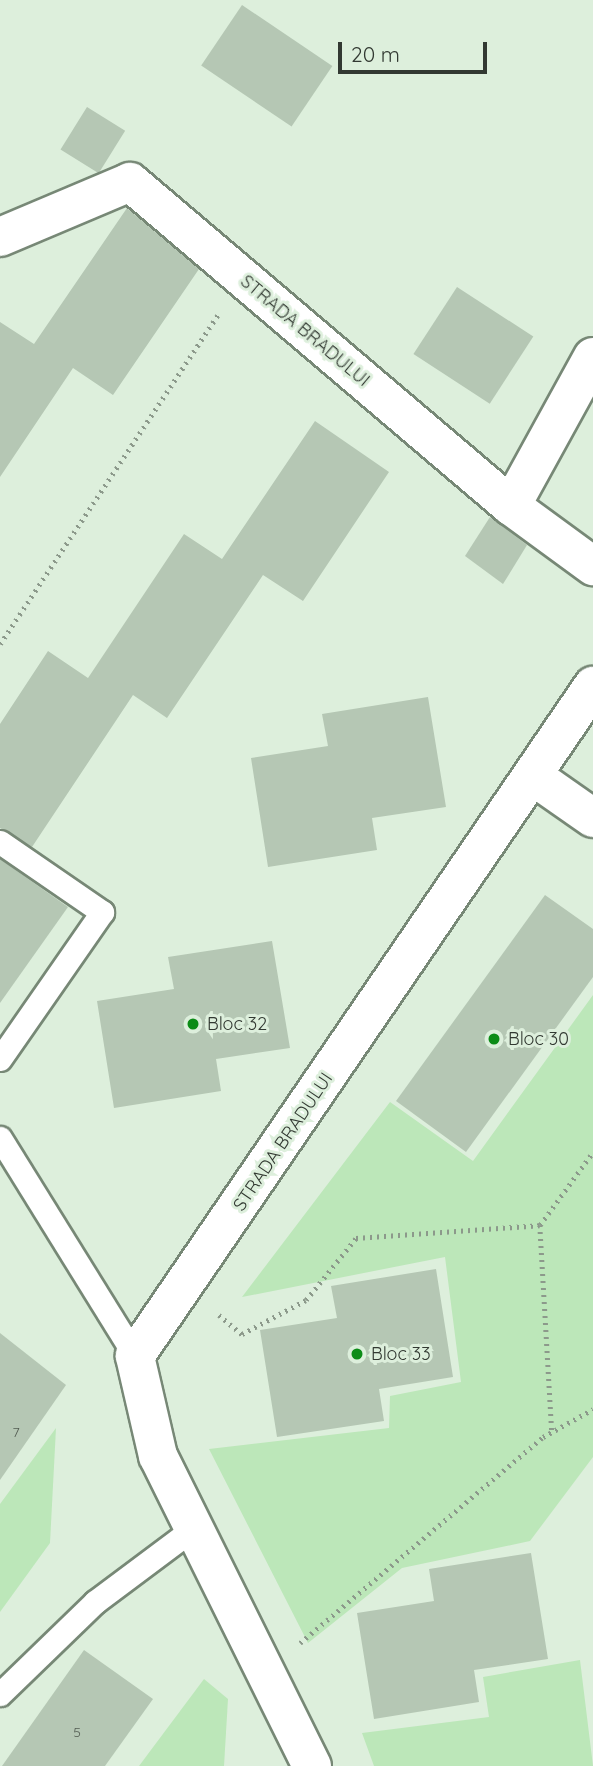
<!DOCTYPE html>
<html>
<head>
<meta charset="utf-8">
<style>
	body { margin:0 }
	#map { position:relative; width:593px; height:1766px; overflow:hidden; background:#ddefdc; font-family:Quicksand,sans-serif }
	div>[style] { position:absolute }
	.green>* { inset:0; background:#bce7b9 }
	.building>* { inset:0; background:#b5c7b4; transform-origin:0 0 }
	.path>* { height:4.5px; margin-top:-2.25px; transform-origin:0; background:repeating-linear-gradient(90deg,#8c998b 0 2px,transparent 0 7px) }
	.roads { filter:drop-shadow(2px 0 #778876) drop-shadow(-2px 0 #778876) drop-shadow(0 2px #778876) drop-shadow(0 -2px #778876) }
	.service>* { height:23px; margin:-11.5px; padding:0 11.5px; transform-origin:11.5px; border-radius:11.5px; background:#fff }
	.minor>* { height:38px; margin:-19px; padding:0 19px; transform-origin:19px; border-radius:19px; background:#fff }
	.dots>* { width:19px; height:19px; translate:-50% -50%; box-sizing:border-box; border:4px solid #ddefdc; border-radius:50% }
	span { translate:-50% -50%; white-space:nowrap; text-align:center; line-height:1.15; -webkit-text-stroke:6px #ddefdc; paint-order:stroke }
	.number-label { font-size:14px; color:#535c52 }
	.number-label span { -webkit-text-stroke-width:0 }
	.street-label { font-size:18px; color:#323932 }
	.poi-label { font-size:18px; color:#323932 }
	.left { translate:0 -50%; text-align:left }
	.scale { position:absolute; left:338px; top:42px; width:149px; height:32px; box-sizing:border-box; border:4px solid #323932; border-top:0; padding-left:9px; font-size:21px; line-height:24px; white-space:nowrap; color:#323932; -webkit-text-stroke:5px #ddefdc; paint-order:stroke }
</style>
</head>
<body>
<div id="map">
	<div class="green">
		<i style="clip-path:polygon(593px 995px,593px 1457px,530px 1541px,402px 1568px,308px 1643px,209px 1449px,389px 1428px,390px 1396px,461px 1382px,445px 1257px,242px 1297px,390px 1102px,473px 1161px)"></i>
		<i style="clip-path:polygon(56px 1428px,50px 1543px,0 1612px,0 1504px)"></i>
		<i style="clip-path:polygon(580px 1660px,593px 1766px,374px 1766px,362px 1733px,489px 1717px,483px 1677px)"></i>
		<i style="clip-path:polygon(204px 1679px,228px 1699px,224px 1766px,139px 1766px)"></i>
	</div>
	<div class="building">
		<i style="left:242px;top:5px;width:109px;height:73px;rotate:34deg"></i>
		<i style="left:87px;top:107px;width:45px;height:50px;rotate:32deg"></i>
		<i style="clip-path:polygon(127px 208px,199px 269px,113px 395px,73px 368px,0 477px,0 322px,34px 344px)"></i>
		<i style="left:457px;top:287px;width:91px;height:80px;rotate:33deg"></i>
		<i style="clip-path:polygon(315px 421px,389px 472px,303px 601px,263px 575px,167px 718px,133px 695px,32px 847px,0 828px,0 724px,48px 651px,88px 678px,184px 534px,222px 559px)"></i>
		<i style="clip-path:polygon(490px 517px,527px 545px,503px 584px,465px 556px)"></i>
		<i style="clip-path:polygon(428px 697px,446px 807px,372px 818px,377px 850px,268px 867px,251px 758px,328px 746px,322px 714px)"></i>
		<i style="clip-path:polygon(0 859px,68px 907px,0 1003px)"></i>
		<i style="clip-path:polygon(545px 895px,593px 929px,593px 977px,466px 1152px,396px 1101px)"></i>
		<i style="clip-path:polygon(272px 941px,290px 1048px,216px 1059px,221px 1091px,114px 1108px,97px 1001px,174px 989px,168px 957px)"></i>
		<i style="clip-path:polygon(436px 1269px,453px 1377px,379px 1389px,384px 1421px,277px 1437px,260px 1330px,337px 1318px,331px 1286px)"></i>
		<i style="clip-path:polygon(0 1333px,66px 1385px,0 1480px)"></i>
		<i style="clip-path:polygon(531px 1553px,548px 1659px,474px 1670px,479px 1702px,374px 1719px,357px 1613px,434px 1601px,429px 1569px)"></i>
		<i style="clip-path:polygon(84px 1650px,153px 1699px,105px 1766px,2px 1766px)"></i>
	</div>
	<div class="path">
		<i style="left:0;top:644px;width:395px;rotate:-56.5deg"></i>
		<i style="left:540px;top:1225px;width:90px;rotate:-54deg"></i>
		<i style="left:219px;top:1315px;width:30px;rotate:40deg"></i>
		<i style="left:242px;top:1334px;width:72px;rotate:-28deg"></i>
		<i style="left:306px;top:1300px;width:80px;rotate:-51.1deg"></i>
		<i style="left:356px;top:1238px;width:184px;rotate:-4deg"></i>
		<i style="left:540px;top:1225px;width:207px;rotate:86.7deg"></i>
		<i style="left:300px;top:1643px;width:319px;rotate:-40.3deg"></i>
		<i style="left:543px;top:1437px;width:57px;rotate:-29.2deg"></i>
	</div>
	<div class="roads">
		<div class="service">
			<i style="left:0;top:842px;width:124px;rotate:34.5deg"></i>
			<i style="left:102px;top:912px;width:179px;rotate:124.8deg"></i>
			<i style="left:0;top:1138px;width:256px;rotate:58.2deg"></i>
			<i style="left:0;top:1694px;width:132px;rotate:-44.1deg"></i>
			<i style="left:95px;top:1602px;width:129px;rotate:-36.8deg"></i>
		</div>
		<div class="minor">
			<i style="left:0;top:237px;width:141px;rotate:-22.9deg"></i>
			<i style="left:130px;top:182px;width:500px;rotate:40.38deg"></i>
			<i style="left:511px;top:506px;width:102px;rotate:36.2deg"></i>
			<i style="left:511px;top:506px;width:170px;rotate:-61.2deg"></i>
			<i style="left:533px;top:776px;width:73px;rotate:35deg"></i>
			<i style="left:312px;top:1766px;width:346px;rotate:-116.4deg"></i>
			<i style="left:158px;top:1456px;width:103px;rotate:-103deg"></i>
			<i style="left:135px;top:1356px;width:812px;rotate:-55.64deg"></i>
		</div>
	</div>
	<div class="dots">
		<i style="left:193px;top:1024px;background:#0c8c17"></i>
		<i style="left:494px;top:1039px;background:#0c8c17"></i>
		<i style="left:357px;top:1354px;background:#0c8c17"></i>
	</div>
	<div class="number-label">
		<span style="left:16px;top:1432px">7</span>
		<span style="left:77px;top:1732px">5</span>
	</div>
	<div class="street-label">
		<span style="left:305px;top:331px;rotate:40deg">STRADA BRADULUI</span>
		<span style="left:283px;top:1142px;rotate:-56deg">STRADA BRADULUI</span>
	</div>
	<div class="poi-label">
		<span class="left" style="left:207px;top:1024px">Bloc 32</span>
		<span class="left" style="left:508px;top:1039px">Bloc 30</span>
		<span class="left" style="left:371px;top:1354px">Bloc 33</span>
	</div>
	<div class="scale">20 m</div>
</div>
</body>
</html>
